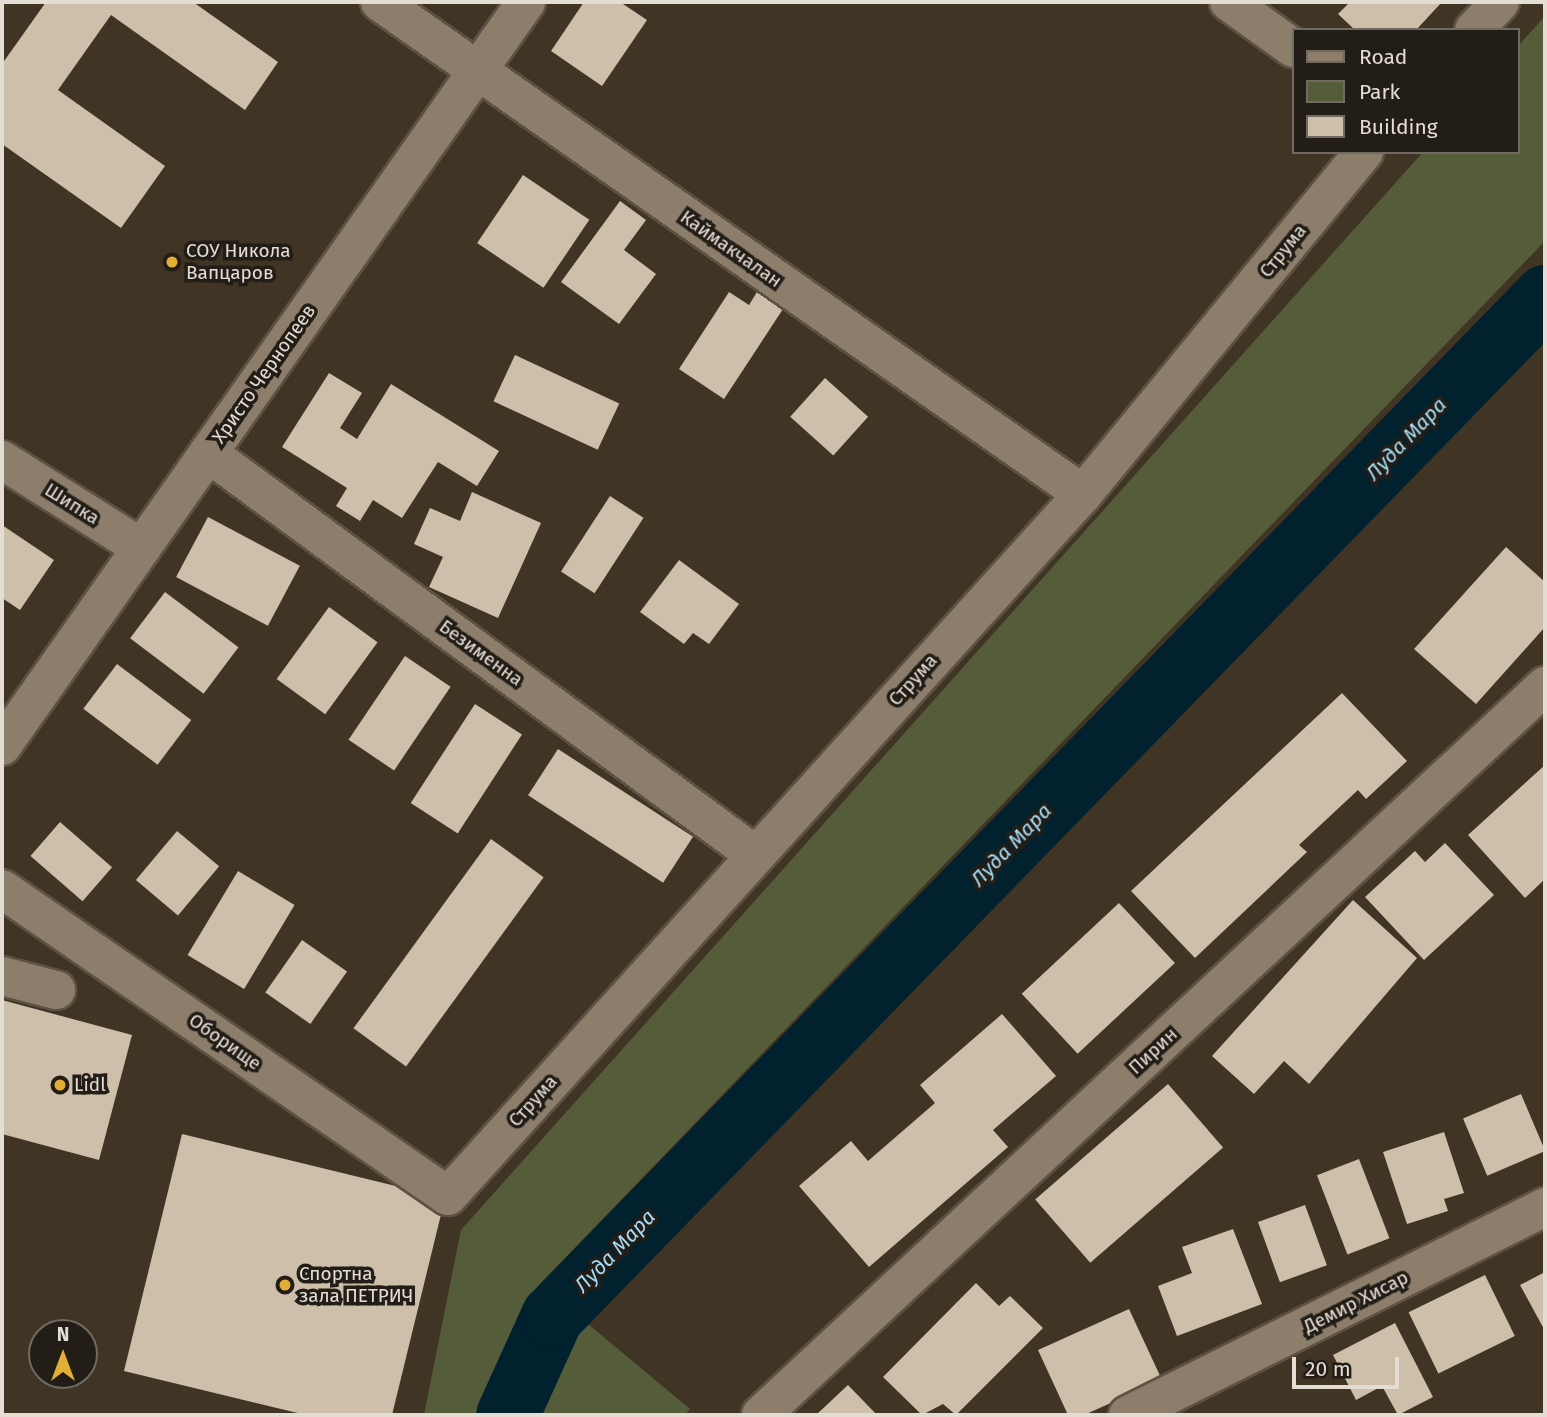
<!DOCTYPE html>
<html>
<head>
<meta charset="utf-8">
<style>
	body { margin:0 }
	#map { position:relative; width:1547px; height:1417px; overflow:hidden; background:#403424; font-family:"Fira Sans",sans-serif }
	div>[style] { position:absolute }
	.green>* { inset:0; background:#555c3a }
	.river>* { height:63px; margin:-31.5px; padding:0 31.5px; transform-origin:31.5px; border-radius:31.5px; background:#01212e }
	.building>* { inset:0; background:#cebfab; transform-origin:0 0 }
	.roads { filter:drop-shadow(2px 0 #5c5244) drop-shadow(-2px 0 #5c5244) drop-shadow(0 2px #5c5244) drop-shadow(0 -2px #5c5244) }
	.street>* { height:38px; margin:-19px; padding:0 19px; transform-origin:19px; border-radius:19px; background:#8c7e6b }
	.dots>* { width:19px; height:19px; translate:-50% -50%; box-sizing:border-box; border:4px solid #221d16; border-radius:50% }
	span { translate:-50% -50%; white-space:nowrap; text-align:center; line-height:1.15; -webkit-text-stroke:7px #221d16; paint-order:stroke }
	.street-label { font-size:19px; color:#e4ddd3 }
	.poi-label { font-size:19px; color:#e4ddd3 }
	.left { translate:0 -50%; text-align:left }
	.water-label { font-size:21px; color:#a4ddf8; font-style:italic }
	.frame { position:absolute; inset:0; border:4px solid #e4ddd3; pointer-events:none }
	.legend { position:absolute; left:1292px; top:28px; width:228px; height:126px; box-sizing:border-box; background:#221d16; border:2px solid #706a62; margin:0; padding:9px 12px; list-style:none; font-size:21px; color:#e4ddd3 }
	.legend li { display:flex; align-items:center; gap:14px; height:35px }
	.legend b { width:35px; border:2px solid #706a62 }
	.north { position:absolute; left:28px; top:1319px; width:70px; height:70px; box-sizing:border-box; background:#221d16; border:2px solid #706a62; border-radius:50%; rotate:0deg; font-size:19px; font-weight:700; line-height:28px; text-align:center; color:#e4ddd3 }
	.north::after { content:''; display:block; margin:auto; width:24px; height:32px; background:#e3ae35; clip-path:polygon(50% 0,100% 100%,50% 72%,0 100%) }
	.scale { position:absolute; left:1292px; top:1357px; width:107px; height:32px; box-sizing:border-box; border:4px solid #e4ddd3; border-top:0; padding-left:9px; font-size:21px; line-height:24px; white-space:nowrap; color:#e4ddd3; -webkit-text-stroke:5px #221d16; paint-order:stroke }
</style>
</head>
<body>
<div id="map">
	<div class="green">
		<i style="clip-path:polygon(1545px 16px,1545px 241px,540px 1284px,690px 1409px,685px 1415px,424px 1415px,461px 1230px,1423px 152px,1517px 152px,1517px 47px)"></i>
	</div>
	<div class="river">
		<i style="left:507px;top:1415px;width:109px;rotate:-65.6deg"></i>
		<i style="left:552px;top:1316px;width:1424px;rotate:-45.77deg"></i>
	</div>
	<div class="building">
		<i style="clip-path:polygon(46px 2px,193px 2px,278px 62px,245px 110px,111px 15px,58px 90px,165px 166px,121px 228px,2px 144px,2px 64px)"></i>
		<i style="clip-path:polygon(584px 2px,620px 2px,647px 20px,602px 86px,551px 51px)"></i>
		<i style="clip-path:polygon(1350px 2px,1442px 2px,1416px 30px,1355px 30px,1338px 14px)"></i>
		<i style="left:523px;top:175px;width:80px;height:82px;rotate:34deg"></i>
		<i style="clip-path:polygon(620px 201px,646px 220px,624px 250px,656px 274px,619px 324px,561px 282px)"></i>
		<i style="clip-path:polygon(729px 292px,749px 305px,757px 292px,783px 309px,724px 399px,679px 369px)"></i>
		<i style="left:515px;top:355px;width:115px;height:51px;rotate:25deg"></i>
		<i style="clip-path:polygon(329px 373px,362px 393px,340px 428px,357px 439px,391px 384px,499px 451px,477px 486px,438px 462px,402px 518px,373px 500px,360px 521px,336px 506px,347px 488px,282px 447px)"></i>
		<i style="left:825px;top:378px;width:58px;height:52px;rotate:42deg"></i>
		<i style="clip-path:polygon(472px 492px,541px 523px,498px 618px,429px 587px,443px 557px,414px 544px,430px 508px,460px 521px)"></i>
		<i style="left:610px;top:496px;width:40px;height:90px;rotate:33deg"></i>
		<i style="left:208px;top:517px;width:104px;height:68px;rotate:28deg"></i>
		<i style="clip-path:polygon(2px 525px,54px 560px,20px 610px,2px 598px)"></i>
		<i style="clip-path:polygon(1506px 547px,1545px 582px,1545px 627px,1476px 704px,1414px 649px)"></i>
		<i style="clip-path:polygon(679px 560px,739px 604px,709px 644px,693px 633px,684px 644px,640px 612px)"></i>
		<i style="left:165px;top:592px;width:92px;height:58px;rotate:37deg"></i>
		<i style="left:329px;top:607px;width:60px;height:89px;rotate:36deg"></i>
		<i style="left:405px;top:656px;width:55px;height:101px;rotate:34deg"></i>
		<i style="left:117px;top:664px;width:93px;height:56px;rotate:37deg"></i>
		<i style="clip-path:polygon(1342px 693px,1407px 761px,1366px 799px,1358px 790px,1299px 845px,1307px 852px,1195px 958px,1131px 891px)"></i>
		<i style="left:475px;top:704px;width:56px;height:118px;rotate:33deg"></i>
		<i style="left:558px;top:749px;width:161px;height:55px;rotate:33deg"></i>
		<i style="clip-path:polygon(1545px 765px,1545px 879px,1525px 898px,1468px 835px)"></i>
		<i style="left:60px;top:822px;width:69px;height:45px;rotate:41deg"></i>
		<i style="left:177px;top:831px;width:55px;height:64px;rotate:40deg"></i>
		<i style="left:491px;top:839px;width:65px;height:234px;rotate:36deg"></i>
		<i style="clip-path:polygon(1445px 843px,1494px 895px,1424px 960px,1365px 897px,1415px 851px,1425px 862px)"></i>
		<i style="left:238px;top:871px;width:66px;height:98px;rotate:31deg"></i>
		<i style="clip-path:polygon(1353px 900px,1417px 958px,1309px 1084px,1284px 1061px,1254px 1094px,1212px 1056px)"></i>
		<i style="left:1119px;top:903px;width:82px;height:133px;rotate:47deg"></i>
		<i style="left:302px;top:940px;width:55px;height:64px;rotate:35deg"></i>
		<i style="clip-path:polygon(2px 1000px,132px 1035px,99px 1160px,2px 1134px)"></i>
		<i style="clip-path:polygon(1002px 1014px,1056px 1076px,993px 1130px,1008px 1147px,869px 1267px,799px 1186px,851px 1141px,868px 1161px,935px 1103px,920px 1085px)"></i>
		<i style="left:1168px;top:1084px;width:84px;height:176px;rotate:49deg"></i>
		<i style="left:1521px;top:1094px;width:62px;height:63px;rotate:67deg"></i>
		<i style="clip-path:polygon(1444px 1132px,1464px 1193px,1444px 1199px,1448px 1211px,1407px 1224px,1383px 1152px)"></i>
		<i style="clip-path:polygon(182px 1134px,445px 1198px,392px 1415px,306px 1415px,124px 1371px)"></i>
		<i style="left:1359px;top:1159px;width:85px;height:45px;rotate:69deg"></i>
		<i style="left:1305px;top:1205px;width:64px;height:50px;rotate:70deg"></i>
		<i style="clip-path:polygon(1233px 1229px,1262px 1304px,1177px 1336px,1158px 1286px,1192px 1273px,1182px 1247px)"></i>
		<i style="clip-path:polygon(1545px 1272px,1545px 1331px,1520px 1285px)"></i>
		<i style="left:1485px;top:1275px;width:68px;height:85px;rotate:64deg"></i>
		<i style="clip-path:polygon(976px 1283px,999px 1306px,1010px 1296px,1043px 1328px,956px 1415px,943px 1404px,922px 1415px,883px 1377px)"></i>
		<i style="clip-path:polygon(1129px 1309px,1162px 1380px,1084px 1415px,1068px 1415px,1038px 1350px)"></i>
		<i style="clip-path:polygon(1395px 1323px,1433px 1397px,1398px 1415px,1382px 1386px,1356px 1400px,1333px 1355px)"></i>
		<i style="clip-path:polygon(848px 1385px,877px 1415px,816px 1415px)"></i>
	</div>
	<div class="roads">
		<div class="street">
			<i style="left:380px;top:2px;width:858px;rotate:34.99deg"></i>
			<i style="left:1229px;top:2px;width:79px;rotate:35.7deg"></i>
			<i style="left:1474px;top:30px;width:38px;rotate:-47deg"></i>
			<i style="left:208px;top:453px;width:677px;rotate:36.29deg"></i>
			<i style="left:2px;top:460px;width:165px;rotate:32.2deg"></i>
			<i style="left:2px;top:746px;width:910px;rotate:-54.84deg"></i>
			<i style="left:2px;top:889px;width:541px;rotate:34.54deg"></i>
			<i style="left:448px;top:1196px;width:947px;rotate:-47.87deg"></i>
			<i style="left:1083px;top:494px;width:443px;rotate:-50.6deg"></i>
			<i style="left:2px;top:976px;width:56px;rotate:14.5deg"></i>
			<i style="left:761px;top:1415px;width:1071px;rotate:-42.92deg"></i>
			<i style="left:1128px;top:1415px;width:466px;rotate:-26.5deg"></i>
		</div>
	</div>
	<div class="dots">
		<i style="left:172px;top:262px;background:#e3ae35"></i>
		<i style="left:60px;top:1085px;background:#e3ae35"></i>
		<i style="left:285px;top:1285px;background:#e3ae35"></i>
	</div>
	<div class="street-label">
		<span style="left:731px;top:249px;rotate:35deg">Каймакчалан</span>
		<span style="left:1283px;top:251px;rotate:-51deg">Струма</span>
		<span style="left:264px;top:374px;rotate:-55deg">Христо Чернопеев</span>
		<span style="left:72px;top:504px;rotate:32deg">Шипка</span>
		<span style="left:481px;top:653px;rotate:36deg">Безименна</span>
		<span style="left:913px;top:680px;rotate:-48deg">Струма</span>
		<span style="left:225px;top:1042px;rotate:35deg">Оборище</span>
		<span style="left:1153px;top:1051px;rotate:-43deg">Пирин</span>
		<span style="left:533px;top:1101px;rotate:-48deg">Струма</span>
		<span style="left:1356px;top:1302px;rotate:-27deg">Демир Хисар</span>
	</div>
	<div class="poi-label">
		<span class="left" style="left:186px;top:262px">СОУ Никола<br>Вапцаров</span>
		<span class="left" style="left:74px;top:1085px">Lidl</span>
		<span class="left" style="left:299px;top:1285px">Спортна<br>зала ПЕТРИЧ</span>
	</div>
	<div class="water-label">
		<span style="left:1406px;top:439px;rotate:-46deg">Луда Мара</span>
		<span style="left:1011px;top:845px;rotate:-46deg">Луда Мара</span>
		<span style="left:615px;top:1251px;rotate:-46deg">Луда Мара</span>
	</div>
	<div class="frame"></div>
	<ul class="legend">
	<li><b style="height:9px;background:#8c7e6b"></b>Road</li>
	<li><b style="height:19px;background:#555c3a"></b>Park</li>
	<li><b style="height:19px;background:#cebfab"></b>Building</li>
	</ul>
	<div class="north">N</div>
	<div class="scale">20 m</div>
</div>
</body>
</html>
